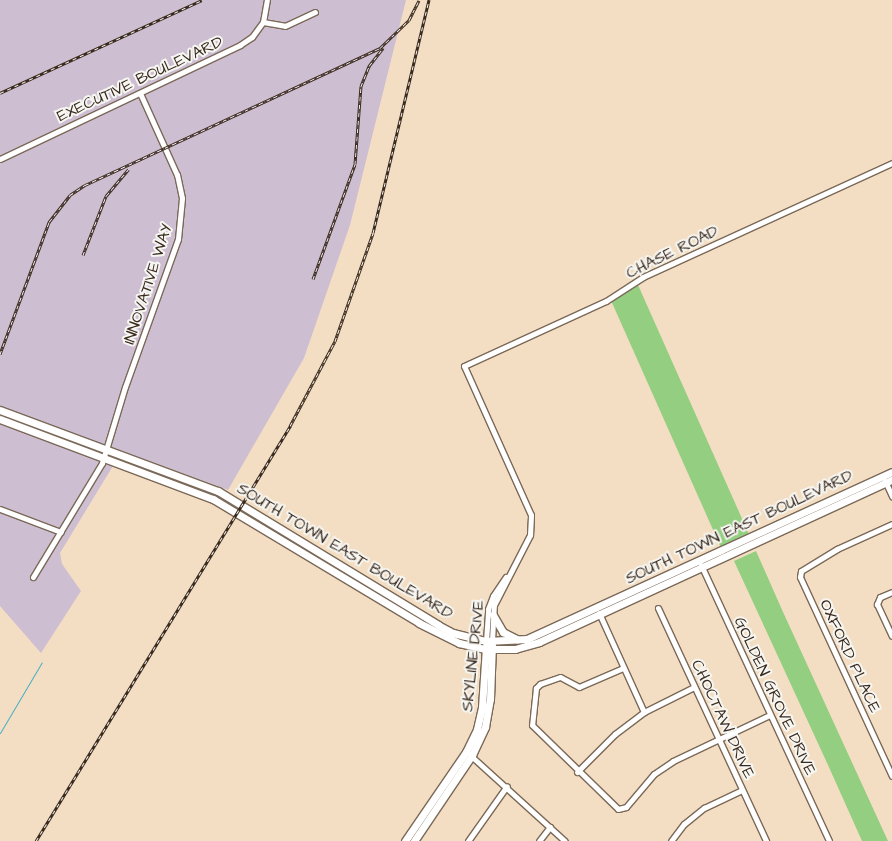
<!DOCTYPE html>
<html>
<head>
<meta charset="utf-8">
<style>
	body { margin:0 }
	#map { position:relative; width:892px; height:841px; overflow:hidden; background:#f3dec3; font-family:"Architects Daughter",sans-serif }
	div>[style] { position:absolute }
	.industrial>* { inset:0; background:#cdbed2 }
	.green>* { inset:0; background:#93ce81; transform-origin:0 0 }
	.stream>* { height:1px; margin:-0.5px; padding:0 0.5px; transform-origin:0.5px; border-radius:0.5px; background:#44afc3 }
	.roads { filter:drop-shadow(1px 0 #7b6958) drop-shadow(-1px 0 #7b6958) drop-shadow(0 1px #7b6958) drop-shadow(0 -1px #7b6958) }
	.street>* { height:5px; margin:-2.5px; padding:0 2.5px; transform-origin:2.5px; border-radius:2.5px; background:#fff }
	.secondary>* { height:7px; margin:-3.5px; padding:0 3.5px; transform-origin:3.5px; border-radius:3.5px; background:#fff }
	.rail>* { height:3px; margin-top:-1.5px; transform-origin:0; background:repeating-linear-gradient(90deg,#f6f6f2 0 4px,#3b2a1e 0 8px); box-sizing:border-box; border-block:1px solid #3b2a1e }
	span { translate:-50% -50%; white-space:nowrap; text-align:center; line-height:1.15; -webkit-text-stroke:4px #f6f6f2; paint-order:stroke }
	.street-label { font-size:16px; color:#3b2a1e }
</style>
</head>
<body>
<div id="map">
	<div class="industrial">
		<i style="clip-path:polygon(0 0,406px 0,350px 225px,304px 358px,228px 490px,122px 451px,60px 553px,62px 564px,81px 591px,41px 653px,0 606px)"></i>
	</div>
	<div class="green">
		<i style="left:638px;top:285px;width:273px;height:31px;rotate:66deg"></i>
		<i style="clip-path:polygon(756px 551px,783px 612px,888px 841px,862px 841px,828px 765px,734px 561px)"></i>
	</div>
	<div class="stream">
		<i style="left:0;top:733px;width:82px;rotate:-59.4deg"></i>
	</div>
	<div class="roads">
		<div class="street">
			<i style="left:263px;top:22px;width:22px;rotate:10deg"></i>
			<i style="left:285px;top:26px;width:33px;rotate:-25deg"></i>
			<i style="left:0;top:159px;width:266px;rotate:-25.4deg"></i>
			<i style="left:240px;top:45px;width:14px;rotate:-34deg"></i>
			<i style="left:252px;top:37px;width:19px;rotate:-54deg"></i>
			<i style="left:263px;top:22px;width:22px;rotate:-80deg"></i>
			<i style="left:885px;top:481px;width:17px;rotate:65deg"></i>
			<i style="left:0;top:509px;width:65px;rotate:20.7deg"></i>
			<i style="left:892px;top:524px;width:60px;rotate:155.6deg"></i>
			<i style="left:837px;top:549px;width:42px;rotate:148.6deg"></i>
			<i style="left:801px;top:571px;width:6px;rotate:99deg"></i>
			<i style="left:800px;top:577px;width:219px;rotate:65.2deg"></i>
			<i style="left:701px;top:565px;width:304px;rotate:65.1deg"></i>
			<i style="left:33px;top:577px;width:133px;rotate:-58.8deg"></i>
			<i style="left:102px;top:463px;width:79px;rotate:-73.2deg"></i>
			<i style="left:125px;top:387px;width:157px;rotate:-70.3deg"></i>
			<i style="left:178px;top:239px;width:41px;rotate:-84.4deg"></i>
			<i style="left:182px;top:198px;width:24px;rotate:-102deg"></i>
			<i style="left:177px;top:175px;width:90px;rotate:-114.3deg"></i>
			<i style="left:892px;top:592px;width:13px;rotate:157deg"></i>
			<i style="left:880px;top:597px;width:8px;rotate:113deg"></i>
			<i style="left:877px;top:604px;width:35px;rotate:65deg"></i>
			<i style="left:658px;top:608px;width:257px;rotate:65.1deg"></i>
			<i style="left:599px;top:613px;width:109px;rotate:65.6deg"></i>
			<i style="left:486px;top:641px;width:32px;rotate:-86deg"></i>
			<i style="left:488px;top:609px;width:14px;rotate:-69deg"></i>
			<i style="left:493px;top:596px;width:23px;rotate:-56deg"></i>
			<i style="left:492px;top:641px;width:36px;rotate:-87deg"></i>
			<i style="left:494px;top:605px;width:79px;rotate:-62.8deg"></i>
			<i style="left:530px;top:535px;width:20px;rotate:-87deg"></i>
			<i style="left:531px;top:515px;width:163px;rotate:-114.2deg"></i>
			<i style="left:464px;top:366px;width:156px;rotate:-24.6deg"></i>
			<i style="left:606px;top:301px;width:44px;rotate:-33deg"></i>
			<i style="left:643px;top:277px;width:274px;rotate:-24.6deg"></i>
			<i style="left:623px;top:668px;width:48px;rotate:156.6deg"></i>
			<i style="left:579px;top:687px;width:21px;rotate:-152deg"></i>
			<i style="left:560px;top:677px;width:21px;rotate:161deg"></i>
			<i style="left:540px;top:684px;width:6px;rotate:135deg"></i>
			<i style="left:536px;top:688px;width:37px;rotate:96deg"></i>
			<i style="left:532px;top:725px;width:120px;rotate:44.3deg"></i>
			<i style="left:618px;top:809px;width:8px;rotate:-14deg"></i>
			<i style="left:626px;top:807px;width:43px;rotate:-49.7deg"></i>
			<i style="left:654px;top:774px;width:23px;rotate:-34deg"></i>
			<i style="left:673px;top:761px;width:107px;rotate:-25.4deg"></i>
			<i style="left:470px;top:755px;width:128px;rotate:42.2deg"></i>
			<i style="left:577px;top:772px;width:54px;rotate:-45deg"></i>
			<i style="left:615px;top:734px;width:36px;rotate:-37deg"></i>
			<i style="left:644px;top:712px;width:56px;rotate:-26.6deg"></i>
			<i style="left:468px;top:841px;width:67px;rotate:-54.7deg"></i>
			<i style="left:539px;top:841px;width:18px;rotate:-52deg"></i>
			<i style="left:671px;top:841px;width:21px;rotate:-53deg"></i>
			<i style="left:684px;top:824px;width:26px;rotate:-39deg"></i>
			<i style="left:704px;top:808px;width:42px;rotate:-25.3deg"></i>
		</div>
		<div class="secondary">
			<i style="left:0;top:410px;width:233px;rotate:20.4deg"></i>
			<i style="left:218px;top:491px;width:258px;rotate:31.3deg"></i>
			<i style="left:438px;top:625px;width:17px;rotate:28deg"></i>
			<i style="left:453px;top:633px;width:34px;rotate:14deg"></i>
			<i style="left:486px;top:641px;width:41px;rotate:-2.8deg"></i>
			<i style="left:527px;top:639px;width:401px;rotate:-24.6deg"></i>
			<i style="left:0;top:419px;width:228px;rotate:20.6deg"></i>
			<i style="left:213px;top:499px;width:240px;rotate:31deg"></i>
			<i style="left:419px;top:623px;width:45px;rotate:26.6deg"></i>
			<i style="left:459px;top:643px;width:27px;rotate:13deg"></i>
			<i style="left:485px;top:649px;width:30px"></i>
			<i style="left:515px;top:649px;width:25px;rotate:-16deg"></i>
			<i style="left:539px;top:642px;width:388px;rotate:-24.7deg"></i>
			<i style="left:493px;top:615px;width:20px;rotate:60deg"></i>
			<i style="left:503px;top:632px;width:16px;rotate:27deg"></i>
			<i style="left:405px;top:841px;width:108px;rotate:-55.6deg"></i>
			<i style="left:466px;top:752px;width:25px;rotate:-64deg"></i>
			<i style="left:477px;top:729px;width:23px;rotate:-77deg"></i>
			<i style="left:482px;top:707px;width:61px;rotate:-86.2deg"></i>
			<i style="left:414px;top:841px;width:104px;rotate:-56deg"></i>
			<i style="left:472px;top:755px;width:31px;rotate:-65deg"></i>
			<i style="left:485px;top:727px;width:28px;rotate:-80deg"></i>
			<i style="left:490px;top:699px;width:54px;rotate:-87.9deg"></i>
		</div>
	</div>
	<div class="rail">
		<i style="left:0;top:93px;width:222px;rotate:-24.7deg"></i>
		<i style="left:83px;top:255px;width:63px;rotate:-68.7deg"></i>
		<i style="left:106px;top:196px;width:35px;rotate:-50deg"></i>
		<i style="left:313px;top:279px;width:122px;rotate:-69.9deg"></i>
		<i style="left:355px;top:164px;width:78px;rotate:-85.6deg"></i>
		<i style="left:361px;top:86px;width:22px;rotate:-68deg"></i>
		<i style="left:369px;top:66px;width:23px;rotate:-52deg"></i>
		<i style="left:0;top:354px;width:141px;rotate:-69.6deg"></i>
		<i style="left:49px;top:222px;width:34px;rotate:-52deg"></i>
		<i style="left:70px;top:195px;width:18px;rotate:-34deg"></i>
		<i style="left:85px;top:185px;width:325px;rotate:-24.9deg"></i>
		<i style="left:380px;top:48px;width:40px;rotate:-44deg"></i>
		<i style="left:409px;top:20px;width:22px;rotate:-63deg"></i>
		<i style="left:36px;top:841px;width:487px;rotate:-58.5deg"></i>
		<i style="left:290px;top:426px;width:96px;rotate:-62.1deg"></i>
		<i style="left:335px;top:341px;width:114px;rotate:-70.6deg"></i>
		<i style="left:373px;top:233px;width:240px;rotate:-76.5deg"></i>
	</div>
	<div class="street-label">
		<span style="left:140px;top:79px;rotate:-25deg">EXECUTIVE BOULEVARD</span>
		<span style="left:672px;top:252px;rotate:-26deg">CHASE ROAD</span>
		<span style="left:148px;top:284px;rotate:-72deg">INNOVATIVE WAY</span>
		<span style="left:739px;top:527px;rotate:-25deg">SOUTH TOWN EAST BOULEVARD</span>
		<span style="left:345px;top:551px;rotate:31deg">SOUTH TOWN EAST BOULEVARD</span>
		<span style="left:473px;top:656px;rotate:-84deg">SKYLINE DRIVE</span>
		<span style="left:850px;top:656px;rotate:65deg">OXFORD PLACE</span>
		<span style="left:775px;top:696px;rotate:65deg">GOLDEN GROVE DRIVE</span>
		<span style="left:723px;top:719px;rotate:65deg">CHOCTAW DRIVE</span>
	</div>
</div>
</body>
</html>
